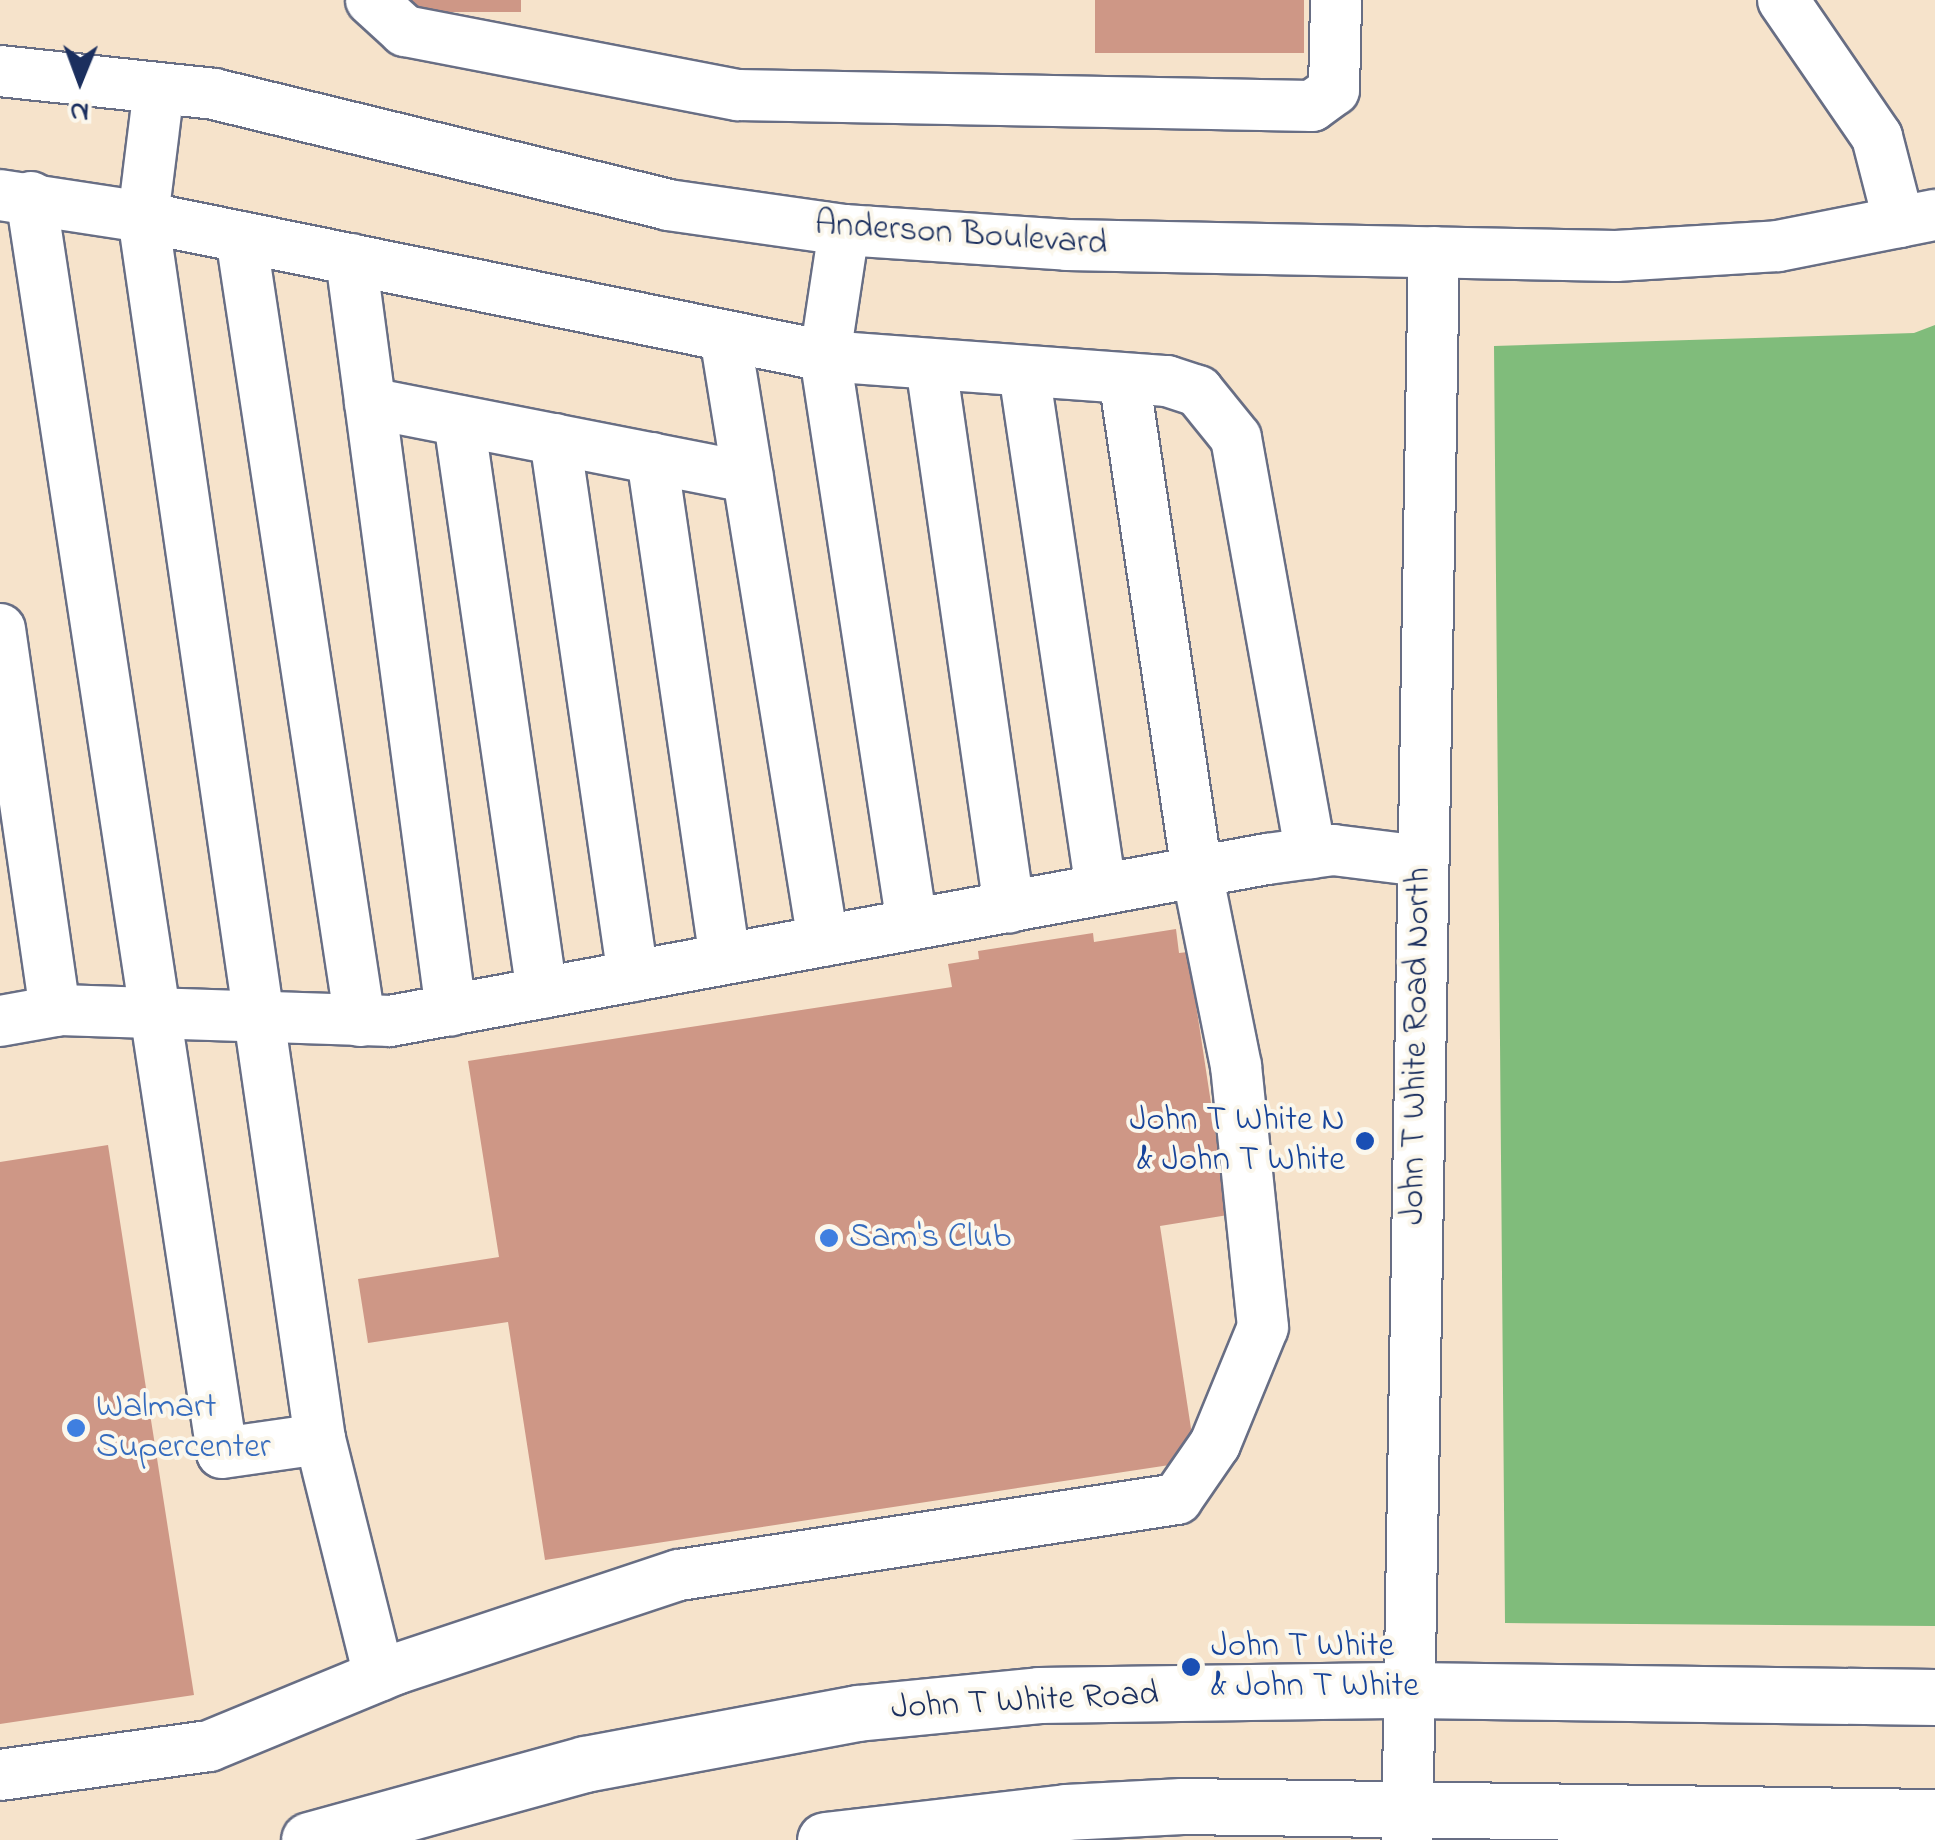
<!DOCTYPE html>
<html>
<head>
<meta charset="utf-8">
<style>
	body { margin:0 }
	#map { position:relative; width:1935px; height:1840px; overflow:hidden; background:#f6e3cb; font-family:"Indie Flower",sans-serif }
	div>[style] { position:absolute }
	.forest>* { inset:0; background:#80bc7b }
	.building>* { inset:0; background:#ce9786; transform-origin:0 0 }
	.roads { filter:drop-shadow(2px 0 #686e84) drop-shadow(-2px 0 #686e84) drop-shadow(0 2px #686e84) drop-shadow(0 -2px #686e84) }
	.minor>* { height:50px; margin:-25px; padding:0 25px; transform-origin:25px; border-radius:25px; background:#fff }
	.major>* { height:55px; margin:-27.5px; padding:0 27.5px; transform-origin:27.5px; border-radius:27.5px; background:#fff }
	.dots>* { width:28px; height:28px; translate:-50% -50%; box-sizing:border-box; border:5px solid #fbf7ec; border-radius:50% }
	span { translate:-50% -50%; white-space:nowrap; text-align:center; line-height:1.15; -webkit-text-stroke:8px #fbf7ec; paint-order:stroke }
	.street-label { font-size:35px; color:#1b2f5e }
	.transit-label { font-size:35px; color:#164399 }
	.right { translate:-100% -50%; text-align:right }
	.left { translate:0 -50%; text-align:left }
	.shop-label { font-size:35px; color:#366cbe }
	.north { position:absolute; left:30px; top:30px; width:100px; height:100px; -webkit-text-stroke:8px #fbf7ec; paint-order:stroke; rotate:181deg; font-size:28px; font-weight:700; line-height:40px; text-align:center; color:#1b2f5e }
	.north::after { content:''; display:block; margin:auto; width:35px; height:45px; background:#1b2f5e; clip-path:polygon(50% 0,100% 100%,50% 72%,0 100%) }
</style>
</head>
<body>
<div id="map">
	<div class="forest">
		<i style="clip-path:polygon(1935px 325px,1935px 1626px,1505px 1623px,1494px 346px,1914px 333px)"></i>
	</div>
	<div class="building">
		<i style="left:397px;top:0;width:124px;height:12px"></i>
		<i style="left:1095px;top:0;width:209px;height:53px"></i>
		<i style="clip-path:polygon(1176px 929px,1179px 953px,1188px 952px,1228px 1215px,1160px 1226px,1196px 1461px,545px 1560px,508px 1322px,368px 1343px,358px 1279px,499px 1257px,468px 1061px,952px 987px,948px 964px,979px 959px,978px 951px,1093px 933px,1094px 942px)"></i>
		<i style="clip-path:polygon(108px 1145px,194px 1695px,0 1724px,0 1162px)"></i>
	</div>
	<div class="roads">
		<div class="minor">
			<i style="left:371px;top:0;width:46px;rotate:42.4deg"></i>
			<i style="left:405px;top:31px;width:339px;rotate:10.9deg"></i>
			<i style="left:738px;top:95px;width:574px;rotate:1.1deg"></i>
			<i style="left:1312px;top:106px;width:27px;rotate:-36deg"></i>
			<i style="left:1334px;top:90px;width:90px;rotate:-88.7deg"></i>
			<i style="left:1783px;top:0;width:166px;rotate:55.5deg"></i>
			<i style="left:1877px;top:137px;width:88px;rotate:75.5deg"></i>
			<i style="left:0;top:71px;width:215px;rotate:6.1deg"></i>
			<i style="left:214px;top:94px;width:467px;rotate:13.7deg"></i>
			<i style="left:668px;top:205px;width:178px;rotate:8.1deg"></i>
			<i style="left:844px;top:230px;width:224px;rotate:3.8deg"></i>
			<i style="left:1067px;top:245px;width:549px;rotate:1.15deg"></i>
			<i style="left:1616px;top:256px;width:162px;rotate:-3.5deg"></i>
			<i style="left:1778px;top:246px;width:160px;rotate:-11.2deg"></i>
			<i style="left:0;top:195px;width:145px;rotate:8.7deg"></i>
			<i style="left:143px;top:217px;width:129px;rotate:-82.9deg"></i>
			<i style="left:31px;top:197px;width:1270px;rotate:81.35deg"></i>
			<i style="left:222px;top:1453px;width:99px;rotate:-8.1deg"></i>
			<i style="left:320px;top:1439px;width:1235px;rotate:-98.24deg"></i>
			<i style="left:143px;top:217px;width:696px;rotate:11.52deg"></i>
			<i style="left:825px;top:356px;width:343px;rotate:4.2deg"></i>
			<i style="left:1167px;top:381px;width:33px;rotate:18deg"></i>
			<i style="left:1198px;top:391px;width:60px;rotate:51deg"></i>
			<i style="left:1236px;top:438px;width:422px;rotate:79.8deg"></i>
			<i style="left:844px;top:230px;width:127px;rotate:98.6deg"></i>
			<i style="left:825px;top:356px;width:575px;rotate:81.29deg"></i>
			<i style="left:241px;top:237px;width:793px;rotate:81.37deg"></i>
			<i style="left:351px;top:259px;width:758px;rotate:82.42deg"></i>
			<i style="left:725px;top:336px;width:613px;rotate:80.8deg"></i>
			<i style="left:931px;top:365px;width:548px;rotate:81.81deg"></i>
			<i style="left:1024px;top:372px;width:523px;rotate:81.53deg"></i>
			<i style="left:370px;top:403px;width:385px;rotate:11.1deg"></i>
			<i style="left:459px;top:421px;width:578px;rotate:81.74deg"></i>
			<i style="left:555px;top:439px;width:543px;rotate:81.74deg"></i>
			<i style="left:652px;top:458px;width:506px;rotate:81.71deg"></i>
			<i style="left:0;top:629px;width:386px;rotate:81.8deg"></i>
			<i style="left:0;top:1021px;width:63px;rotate:-10.1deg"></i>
			<i style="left:62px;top:1010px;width:328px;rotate:1.9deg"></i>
			<i style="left:390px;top:1021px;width:892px;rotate:-10.47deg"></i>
			<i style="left:1267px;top:859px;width:67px;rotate:-7.8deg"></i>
			<i style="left:1333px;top:850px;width:89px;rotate:7.1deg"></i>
			<i style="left:320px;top:1439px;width:244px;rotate:76deg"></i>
			<i style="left:0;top:1775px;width:211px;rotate:-7.9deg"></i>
			<i style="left:209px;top:1746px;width:202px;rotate:-22.4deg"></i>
			<i style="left:396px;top:1669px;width:298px;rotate:-18.4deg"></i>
			<i style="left:679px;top:1575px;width:504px;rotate:-8.68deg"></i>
			<i style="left:1177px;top:1499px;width:67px;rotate:-55.4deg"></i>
			<i style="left:1215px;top:1444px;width:126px;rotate:-67.7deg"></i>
			<i style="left:1263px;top:1327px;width:262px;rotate:-95.9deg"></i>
			<i style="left:1236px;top:1066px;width:198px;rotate:-101.4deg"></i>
			<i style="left:1197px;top:872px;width:498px;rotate:-98.4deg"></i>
			<i style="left:1407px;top:1840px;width:1588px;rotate:-89.03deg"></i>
		</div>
		<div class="major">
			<i style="left:309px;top:1840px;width:286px;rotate:-15.4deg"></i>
			<i style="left:585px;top:1764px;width:277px;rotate:-10.6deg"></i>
			<i style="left:857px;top:1713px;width:183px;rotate:-5.6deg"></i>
			<i style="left:1039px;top:1695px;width:372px;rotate:-0.8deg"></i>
			<i style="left:1411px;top:1690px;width:524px;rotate:0.77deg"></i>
			<i style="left:825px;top:1840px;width:243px;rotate:-6.6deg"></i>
			<i style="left:1066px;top:1812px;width:116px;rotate:-3deg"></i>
			<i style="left:1182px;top:1806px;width:753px;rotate:0.84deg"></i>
		</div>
	</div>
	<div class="dots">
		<i style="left:1365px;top:1141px;background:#1a4fb4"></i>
		<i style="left:829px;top:1238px;background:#3f7fe0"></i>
		<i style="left:76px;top:1428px;background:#3f7fe0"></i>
		<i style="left:1191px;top:1667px;background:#1a4fb4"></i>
	</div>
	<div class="street-label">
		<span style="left:961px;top:235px;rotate:4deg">Anderson Boulevard</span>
		<span style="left:1417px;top:1046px;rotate:-89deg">John T White Road North</span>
		<span style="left:1025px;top:1702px;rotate:-3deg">John T White Road</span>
	</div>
	<div class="transit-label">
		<span class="right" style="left:1345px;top:1141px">John T White N<br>&amp; John T White</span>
		<span class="left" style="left:1211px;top:1667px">John T White<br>&amp; John T White</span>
	</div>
	<div class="shop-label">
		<span class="left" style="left:849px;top:1238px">Sam's Club</span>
		<span class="left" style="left:96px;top:1428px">Walmart<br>Supercenter</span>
	</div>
	<div class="north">N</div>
</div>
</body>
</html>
